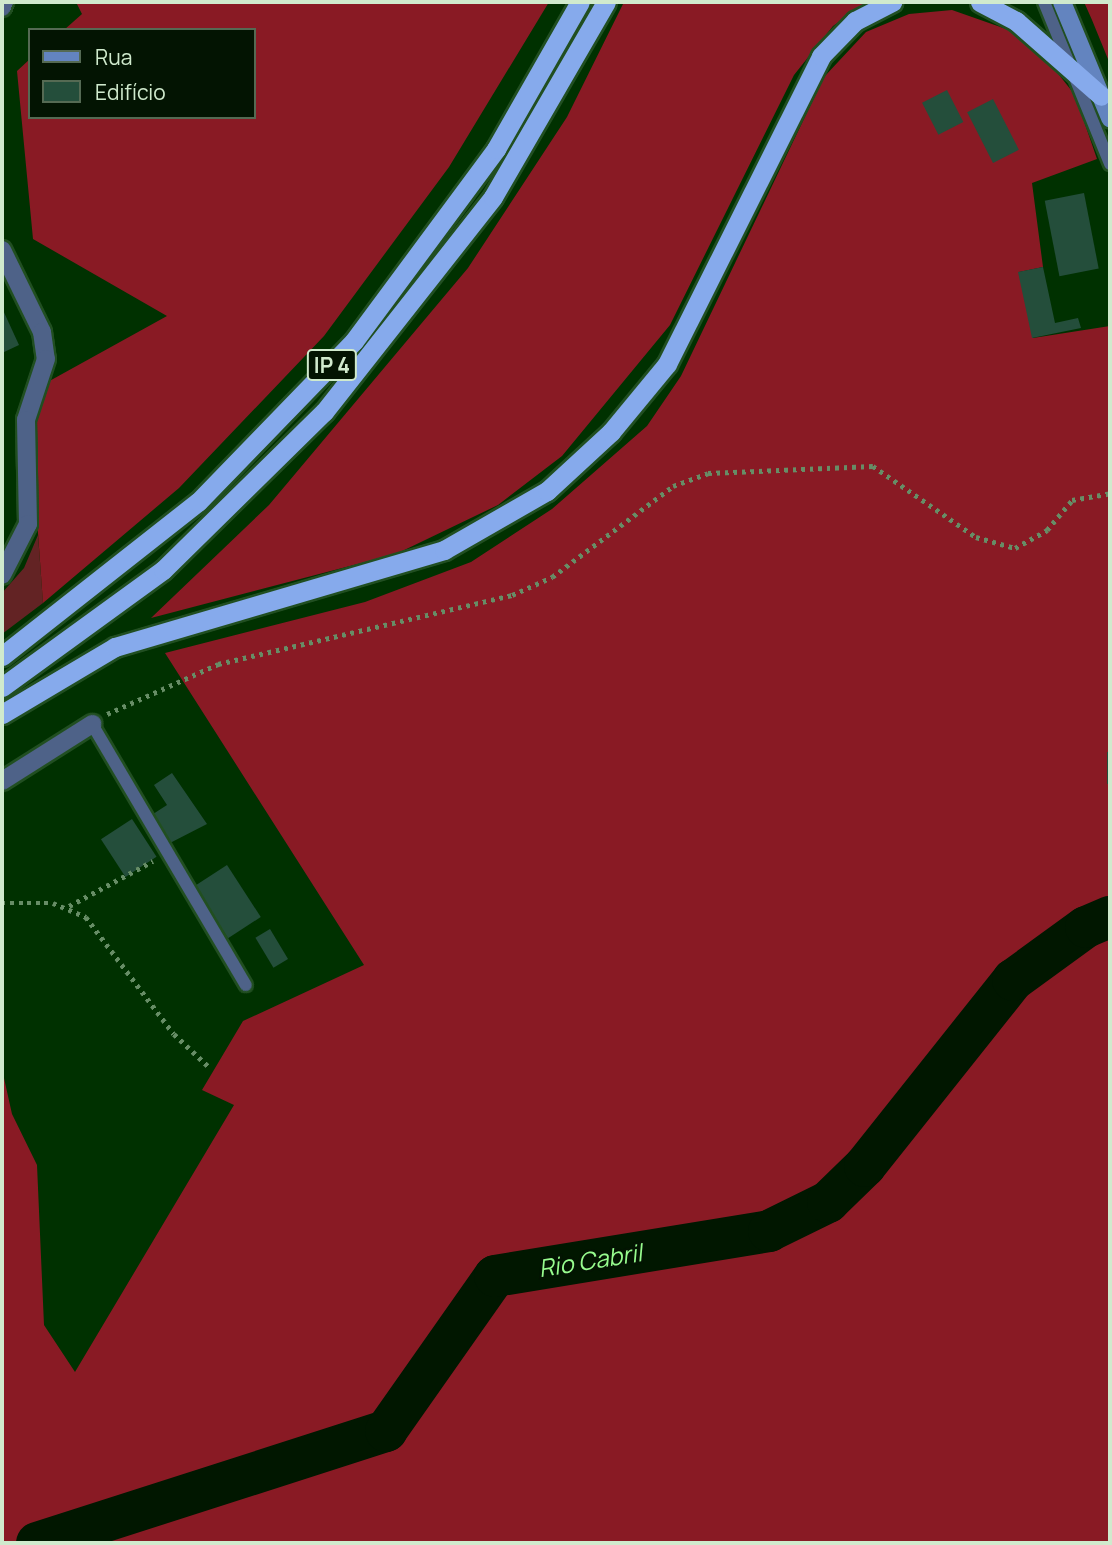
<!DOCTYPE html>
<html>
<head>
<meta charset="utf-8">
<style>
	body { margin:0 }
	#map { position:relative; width:1112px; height:1545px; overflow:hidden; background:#003100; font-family:Manrope,sans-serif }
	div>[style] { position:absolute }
	.green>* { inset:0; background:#632324 }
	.forest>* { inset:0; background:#891a24 }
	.river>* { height:42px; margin:-21px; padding:0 21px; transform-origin:21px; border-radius:21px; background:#011700 }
	.building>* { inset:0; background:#244e3b; transform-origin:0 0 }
	.path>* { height:4.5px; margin-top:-2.25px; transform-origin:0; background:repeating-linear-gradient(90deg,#678d66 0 3.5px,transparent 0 8.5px) }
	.roads { filter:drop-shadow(2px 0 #214f21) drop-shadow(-2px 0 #214f21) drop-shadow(0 2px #214f21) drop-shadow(0 -2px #214f21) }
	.service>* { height:12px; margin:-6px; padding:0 6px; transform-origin:6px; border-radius:6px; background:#4e6288 }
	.minor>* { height:18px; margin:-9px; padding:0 9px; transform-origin:9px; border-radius:9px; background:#4e6288 }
	.secondary>* { height:18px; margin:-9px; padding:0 9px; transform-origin:9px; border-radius:9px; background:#6384bf }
	.trunk>* { height:19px; margin:-9.5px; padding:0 9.5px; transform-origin:9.5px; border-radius:9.5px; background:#86aaec }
	span { translate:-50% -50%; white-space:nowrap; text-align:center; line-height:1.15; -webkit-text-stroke:5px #031402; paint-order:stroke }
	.shield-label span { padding:2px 5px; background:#031402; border:2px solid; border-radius:5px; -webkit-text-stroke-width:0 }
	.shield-label { font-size:21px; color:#d0eacd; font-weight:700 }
	.water-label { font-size:24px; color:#97fc8e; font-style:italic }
	.frame { position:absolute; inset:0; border:4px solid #d0eacd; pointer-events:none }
	.legend { position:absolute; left:28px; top:28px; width:228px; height:91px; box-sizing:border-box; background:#031402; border:2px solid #556a53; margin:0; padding:9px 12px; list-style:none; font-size:21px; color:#d0eacd }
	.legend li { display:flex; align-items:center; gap:14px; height:35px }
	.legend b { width:35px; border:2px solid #556a53 }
</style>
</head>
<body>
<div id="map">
	<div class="green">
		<i style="clip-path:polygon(38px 535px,43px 603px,2px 634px,2px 593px,24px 568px)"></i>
	</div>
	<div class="forest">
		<i style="clip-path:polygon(76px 2px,549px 2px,449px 167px,324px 336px,179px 488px,43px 603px,31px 435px,44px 384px,167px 316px,33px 239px,17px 71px,30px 59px,30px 117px,254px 117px,254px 30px,64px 30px,82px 14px)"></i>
		<i style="clip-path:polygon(624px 2px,867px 2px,833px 26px,794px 75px,670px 325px,562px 456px,498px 505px,396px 554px,151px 618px,269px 505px,468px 268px,567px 117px)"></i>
		<i style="clip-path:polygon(1084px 2px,1110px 2px,1110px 64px,1092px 20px)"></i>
		<i style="clip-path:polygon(952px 10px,1009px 30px,1044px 56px,1075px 95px,1097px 159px,1032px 183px,1043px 267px,1019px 272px,1033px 338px,1110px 326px,1110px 1543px,2px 1543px,2px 1069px,12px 1114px,37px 1165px,44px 1325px,75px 1372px,234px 1105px,202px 1090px,243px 1021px,364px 965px,165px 653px,365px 602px,471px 562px,552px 509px,647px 426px,681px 376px,824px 77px,866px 32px,909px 14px)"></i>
	</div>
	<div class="river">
		<i style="left:37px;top:1543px;width:367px;rotate:-17.8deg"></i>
		<i style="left:386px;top:1431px;width:189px;rotate:-54.9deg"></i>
		<i style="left:495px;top:1276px;width:278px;rotate:-9.3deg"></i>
		<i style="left:769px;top:1231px;width:66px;rotate:-26.2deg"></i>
		<i style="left:828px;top:1202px;width:52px;rotate:-44.2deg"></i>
		<i style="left:865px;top:1166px;width:238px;rotate:-51.5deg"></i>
		<i style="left:1013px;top:980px;width:90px;rotate:-36deg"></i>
		<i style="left:1086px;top:927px;width:26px;rotate:-23deg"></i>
	</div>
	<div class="building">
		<i style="left:947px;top:90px;width:36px;height:28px;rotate:63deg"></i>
		<i style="left:993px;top:99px;width:57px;height:29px;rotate:63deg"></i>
		<i style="left:1084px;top:193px;width:77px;height:40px;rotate:79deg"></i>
		<i style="clip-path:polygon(1043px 267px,1055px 323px,1078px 318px,1081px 328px,1032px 338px,1018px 272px)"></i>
		<i style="clip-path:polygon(2px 308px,19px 345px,2px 353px)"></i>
		<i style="left:1107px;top:752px;width:3px;height:32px"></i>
		<i style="clip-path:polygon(172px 773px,207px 824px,168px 844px,150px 816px,167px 805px,154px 785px)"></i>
		<i style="left:132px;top:819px;width:45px;height:37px;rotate:57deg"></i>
		<i style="left:227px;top:865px;width:62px;height:39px;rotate:57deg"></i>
		<i style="left:270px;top:929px;width:35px;height:17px;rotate:59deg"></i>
	</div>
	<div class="path">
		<i style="left:107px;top:714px;width:122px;rotate:-24.2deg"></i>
		<i style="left:218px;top:664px;width:302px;rotate:-13.2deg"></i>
		<i style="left:512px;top:595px;width:44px;rotate:-24.2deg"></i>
		<i style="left:552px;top:577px;width:151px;rotate:-36.9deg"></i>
		<i style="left:673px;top:486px;width:37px;rotate:-20deg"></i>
		<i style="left:708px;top:473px;width:165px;rotate:-2.4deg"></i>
		<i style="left:873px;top:466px;width:125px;rotate:34.6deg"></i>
		<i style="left:976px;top:537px;width:41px;rotate:15.8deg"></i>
		<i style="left:1015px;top:548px;width:37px;rotate:-29deg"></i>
		<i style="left:1047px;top:530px;width:39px;rotate:-50deg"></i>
		<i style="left:1072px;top:500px;width:39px;rotate:-10deg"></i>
		<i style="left:2px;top:903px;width:51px"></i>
		<i style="left:53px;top:903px;width:36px;rotate:23deg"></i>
		<i style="left:86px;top:917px;width:146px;rotate:53.1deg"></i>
		<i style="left:174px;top:1034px;width:47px;rotate:43.3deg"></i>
		<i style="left:69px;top:906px;width:95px;rotate:-28.2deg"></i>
	</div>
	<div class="roads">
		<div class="service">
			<i style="left:1044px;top:2px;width:175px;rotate:67.8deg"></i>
			<i style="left:92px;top:724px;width:303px;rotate:59.5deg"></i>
		</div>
		<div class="minor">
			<i style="left:2px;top:7px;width:5px;rotate:-68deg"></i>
			<i style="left:2px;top:250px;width:91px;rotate:64deg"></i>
			<i style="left:42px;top:332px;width:27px;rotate:82deg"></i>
			<i style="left:46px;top:359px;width:64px;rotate:108.2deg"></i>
			<i style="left:26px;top:420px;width:104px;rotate:88.9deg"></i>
			<i style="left:28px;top:524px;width:57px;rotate:117deg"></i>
			<i style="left:2px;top:781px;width:107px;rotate:-32.3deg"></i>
		</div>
		<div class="secondary">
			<i style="left:1062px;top:2px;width:126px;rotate:67.5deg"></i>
		</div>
		<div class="trunk">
			<i style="left:980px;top:2px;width:41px;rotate:27.8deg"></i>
			<i style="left:1016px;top:21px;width:113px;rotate:41.4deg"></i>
			<i style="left:2px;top:656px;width:249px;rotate:-38.2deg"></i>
			<i style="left:198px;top:502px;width:224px;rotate:-45.9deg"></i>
			<i style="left:354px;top:341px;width:239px;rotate:-53.5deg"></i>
			<i style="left:496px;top:149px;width:169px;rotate:-60.3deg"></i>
			<i style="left:2px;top:687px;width:199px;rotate:-36deg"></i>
			<i style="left:163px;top:570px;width:226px;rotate:-44.5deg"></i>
			<i style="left:324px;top:412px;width:273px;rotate:-51.8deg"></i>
			<i style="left:493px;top:197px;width:225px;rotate:-59.9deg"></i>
			<i style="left:2px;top:714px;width:131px;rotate:-30.7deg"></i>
			<i style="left:115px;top:647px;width:343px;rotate:-16.4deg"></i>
			<i style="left:444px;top:550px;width:119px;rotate:-29.8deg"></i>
			<i style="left:547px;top:491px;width:87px;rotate:-42.7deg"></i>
			<i style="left:611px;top:432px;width:88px;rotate:-50.5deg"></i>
			<i style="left:667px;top:364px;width:344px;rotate:-63.4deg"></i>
			<i style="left:821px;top:56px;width:49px;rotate:-45.8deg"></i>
			<i style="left:855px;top:21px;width:42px;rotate:-27.2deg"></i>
		</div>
	</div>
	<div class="shield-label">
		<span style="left:332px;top:365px">IP 4</span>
	</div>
	<div class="water-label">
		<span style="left:590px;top:1260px;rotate:-9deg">Rio Cabril</span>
	</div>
	<div class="frame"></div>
	<ul class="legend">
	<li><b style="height:9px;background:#6384bf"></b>Rua</li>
	<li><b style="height:19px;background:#244e3b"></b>Edifício</li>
	</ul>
</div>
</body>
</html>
